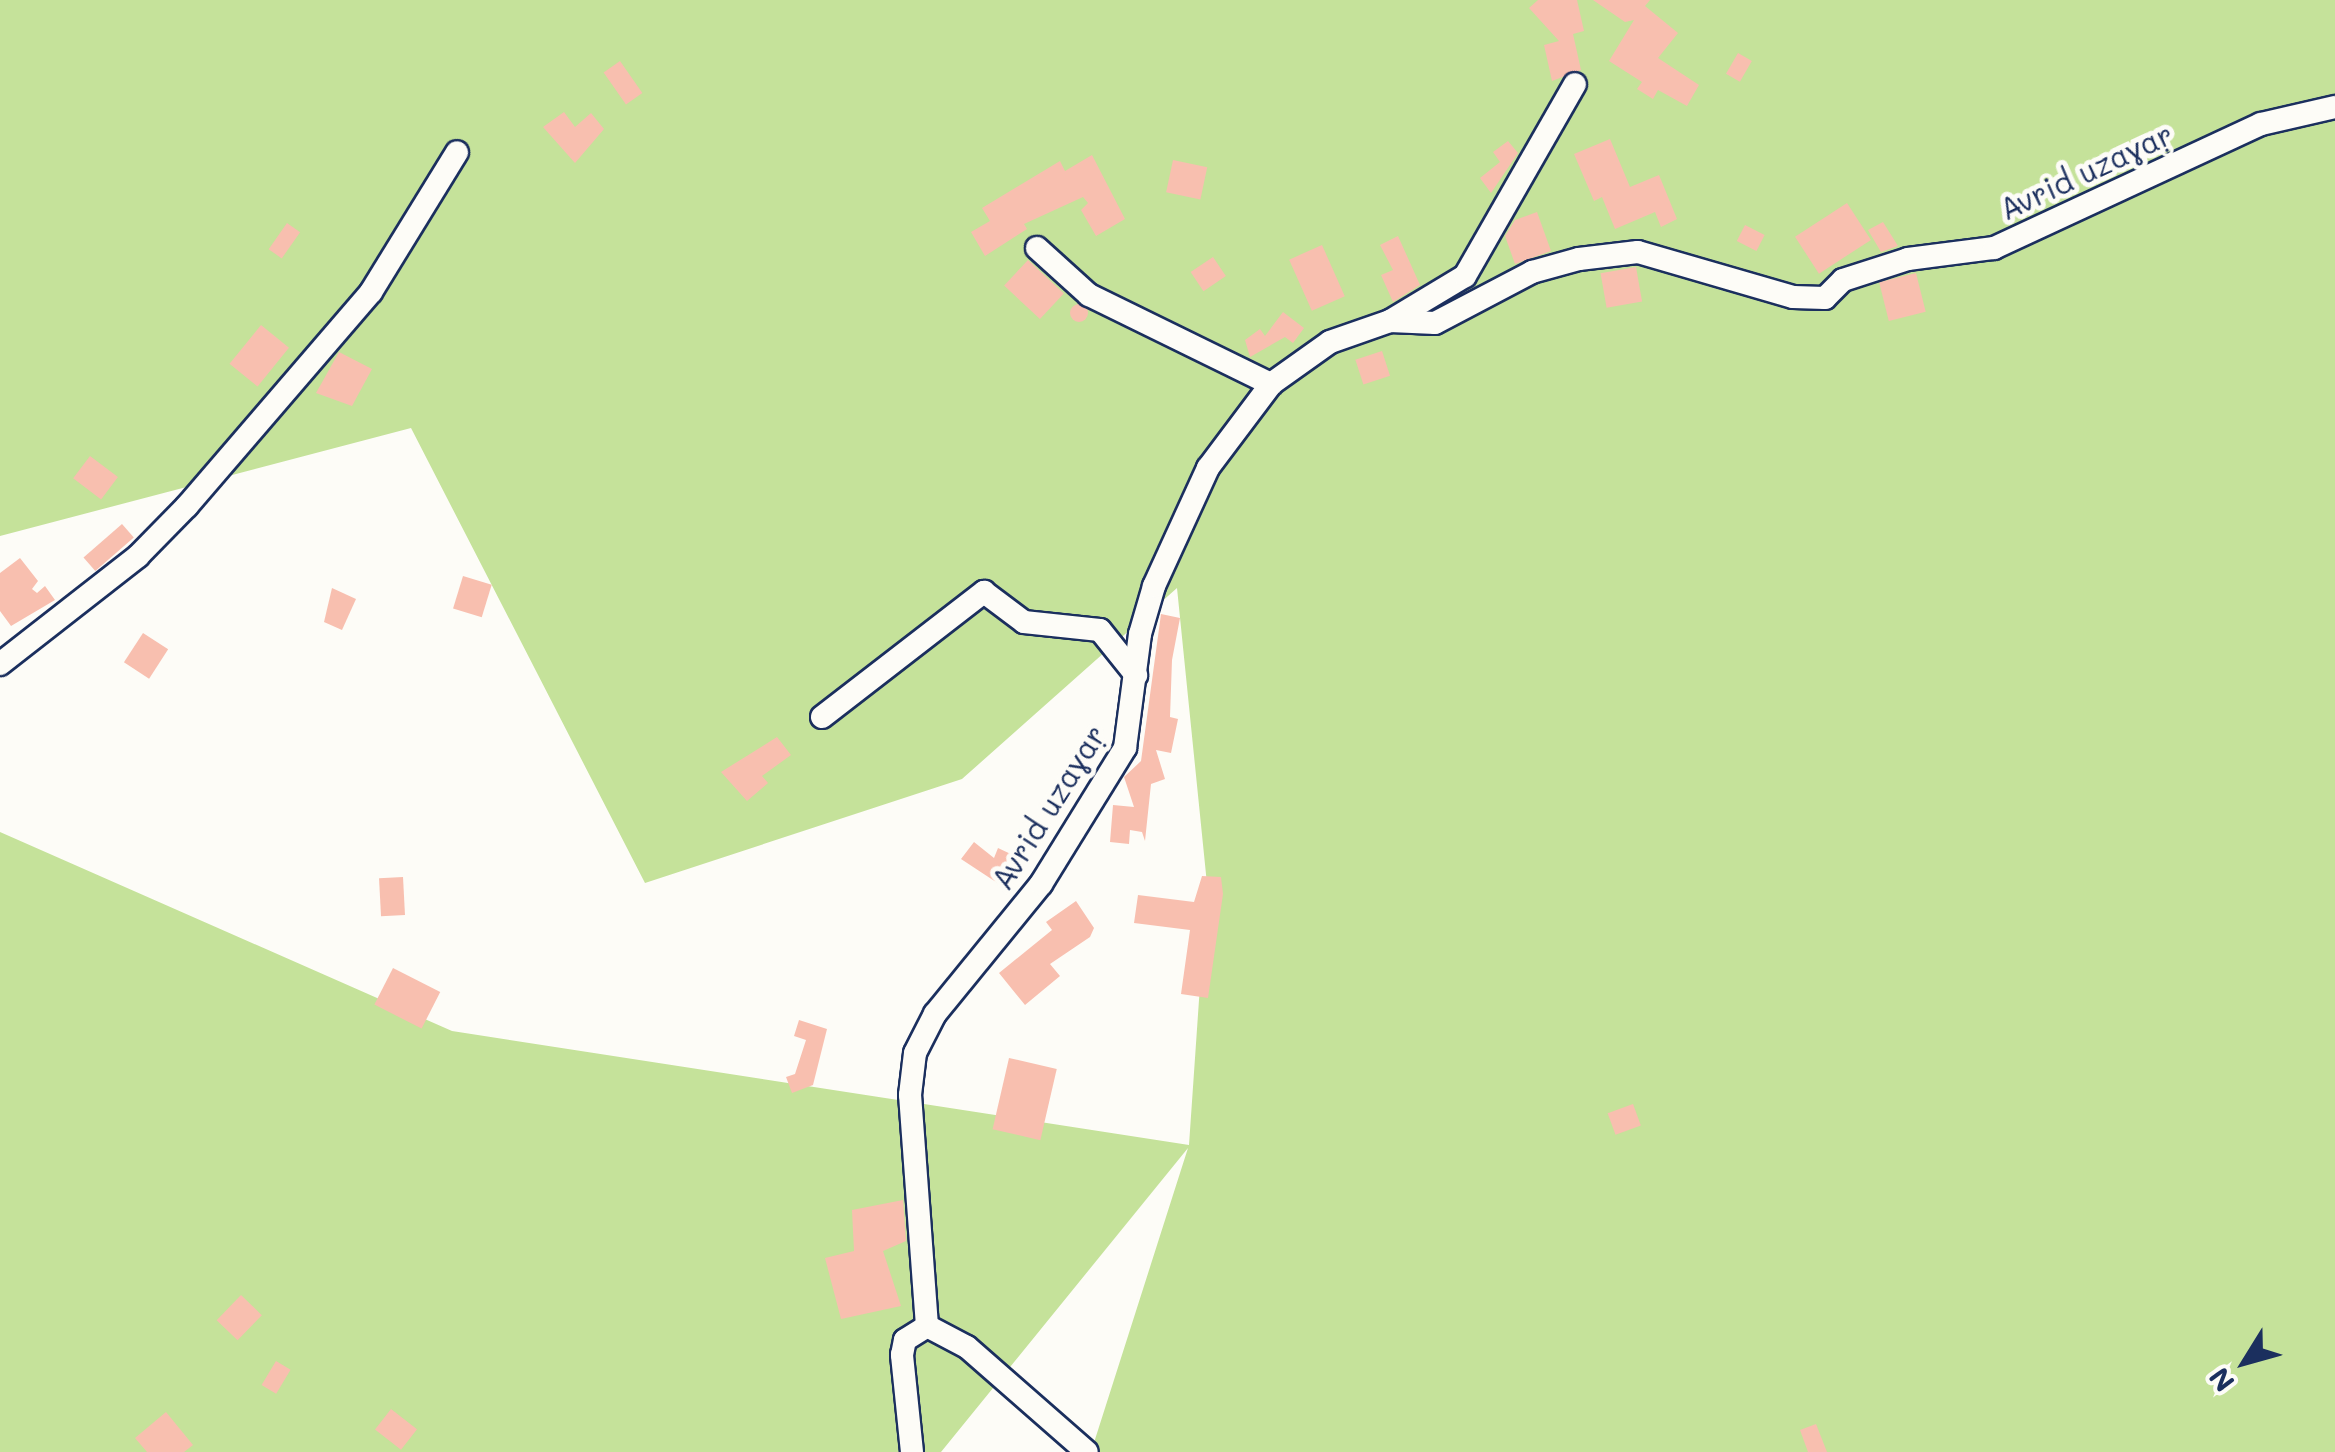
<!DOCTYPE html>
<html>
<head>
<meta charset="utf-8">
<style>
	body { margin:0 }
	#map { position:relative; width:2335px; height:1452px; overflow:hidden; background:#fdfcf7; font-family:Mali,sans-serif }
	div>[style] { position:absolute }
	.green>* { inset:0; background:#c5e29a }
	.building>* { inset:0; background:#f8bfaf; transform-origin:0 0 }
	.round { border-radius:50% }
	.roads { filter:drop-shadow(2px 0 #1b2f5e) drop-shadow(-2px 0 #1b2f5e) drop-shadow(0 2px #1b2f5e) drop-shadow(0 -2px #1b2f5e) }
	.minor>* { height:22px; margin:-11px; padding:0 11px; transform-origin:11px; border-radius:11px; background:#fdfcf7 }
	span { translate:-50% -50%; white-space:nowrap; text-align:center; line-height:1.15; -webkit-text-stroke:10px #fdfcf7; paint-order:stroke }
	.street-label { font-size:30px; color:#1b2f5e }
	.north { position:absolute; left:2195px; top:1312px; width:100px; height:100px; -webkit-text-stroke:8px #fdfcf7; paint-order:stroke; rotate:233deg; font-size:28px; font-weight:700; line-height:40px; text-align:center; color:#1b2f5e }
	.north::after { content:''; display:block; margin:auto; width:35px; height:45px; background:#1b2f5e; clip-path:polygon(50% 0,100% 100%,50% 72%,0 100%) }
</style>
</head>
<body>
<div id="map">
	<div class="green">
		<i style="clip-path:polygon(0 0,2335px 0,2335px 1452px,1091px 1452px,1188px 1148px,941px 1452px,0 1452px,0 832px,452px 1031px,1189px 1145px,1207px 884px,1177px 588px,962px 779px,645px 883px,411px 428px,0 536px)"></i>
	</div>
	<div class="building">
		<i style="clip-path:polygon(1538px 0,1577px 0,1584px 31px,1573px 34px,1581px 70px,1552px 81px,1544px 45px,1559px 41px,1529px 8px)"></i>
		<i style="clip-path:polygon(1593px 0,1650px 0,1645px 6px,1678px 33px,1658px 58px,1699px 85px,1687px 106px,1658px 90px,1653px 99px,1637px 89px,1642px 82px,1609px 61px,1634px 20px,1625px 22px)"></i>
		<i style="left:1738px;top:53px;width:16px;height:24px;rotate:30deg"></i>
		<i style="left:620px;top:61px;width:39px;height:20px;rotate:55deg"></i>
		<i style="clip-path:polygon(564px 112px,575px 127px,591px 113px,604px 129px,575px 163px,543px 127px)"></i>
		<i style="clip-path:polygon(1610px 139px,1630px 187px,1659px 175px,1677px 219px,1661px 227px,1655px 212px,1615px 229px,1602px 197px,1594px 201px,1574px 154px)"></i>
		<i style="clip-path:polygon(1508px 141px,1518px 153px,1491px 193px,1480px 178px,1500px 162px,1493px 152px)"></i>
		<i style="clip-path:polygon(1092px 155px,1125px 219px,1096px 236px,1081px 210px,1088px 203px,1083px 197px,1024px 224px,1027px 229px,985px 256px,971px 232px,990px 221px,982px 208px,1060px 161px,1065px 171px)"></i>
		<i style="left:1173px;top:160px;width:35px;height:33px;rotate:12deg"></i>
		<i style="left:1847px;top:203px;width:44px;height:62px;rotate:57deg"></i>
		<i style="clip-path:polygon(1537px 212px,1551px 251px,1515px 264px,1505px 236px,1515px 220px)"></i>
		<i style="clip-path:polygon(1883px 222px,1898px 246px,1881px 252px,1868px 230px)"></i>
		<i style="left:287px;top:223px;width:16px;height:32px;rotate:35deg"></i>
		<i style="left:1745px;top:225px;width:22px;height:18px;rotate:27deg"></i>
		<i style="clip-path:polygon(1398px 236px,1420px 285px,1393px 302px,1381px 275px,1393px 270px,1380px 245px)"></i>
		<i style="left:1322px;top:245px;width:56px;height:36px;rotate:66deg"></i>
		<i style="left:1213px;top:257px;width:23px;height:27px;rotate:56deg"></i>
		<i style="left:1028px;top:260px;width:49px;height:35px;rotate:43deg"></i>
		<i style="left:1636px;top:267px;width:35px;height:36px;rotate:80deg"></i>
		<i style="left:1916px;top:273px;width:40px;height:38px;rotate:76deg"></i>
		<i class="round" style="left:1070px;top:304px;width:18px;height:18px"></i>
		<i style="clip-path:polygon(1283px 312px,1304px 328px,1293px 343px,1285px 337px,1250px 357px,1245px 340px,1260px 329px,1265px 336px)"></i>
		<i style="left:261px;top:325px;width:36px;height:50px;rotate:39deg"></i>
		<i style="left:1382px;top:351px;width:26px;height:28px;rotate:72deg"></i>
		<i style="clip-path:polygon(339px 352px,372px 369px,352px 406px,316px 393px)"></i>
		<i style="left:90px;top:456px;width:35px;height:28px;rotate:37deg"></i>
		<i style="left:122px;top:524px;width:18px;height:51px;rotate:49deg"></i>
		<i style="clip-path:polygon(20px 558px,38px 581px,32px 589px,37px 593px,45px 586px,55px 600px,11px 626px,0 611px,0 573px)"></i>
		<i style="left:463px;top:576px;width:30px;height:34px;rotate:17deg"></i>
		<i style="clip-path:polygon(332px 588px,356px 599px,342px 630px,324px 622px)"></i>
		<i style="clip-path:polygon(1161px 614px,1180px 618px,1172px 660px,1170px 717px,1178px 719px,1171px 753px,1156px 750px,1165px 779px,1151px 784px,1145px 841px,1142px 832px,1130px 830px,1129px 844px,1110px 842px,1113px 805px,1134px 807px,1124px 777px,1141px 761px)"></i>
		<i style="left:143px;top:633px;width:30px;height:35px;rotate:33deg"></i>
		<i style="clip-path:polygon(777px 737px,791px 755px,762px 776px,768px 783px,747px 801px,721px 772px)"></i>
		<i style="clip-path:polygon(974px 842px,994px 858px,998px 848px,1015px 856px,1002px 886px,961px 859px)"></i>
		<i style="clip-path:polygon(1202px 876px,1221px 877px,1223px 894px,1208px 998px,1181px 994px,1190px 930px,1134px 923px,1138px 895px,1194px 902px)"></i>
		<i style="left:403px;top:877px;width:38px;height:24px;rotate:87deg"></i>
		<i style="clip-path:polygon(1076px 901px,1094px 928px,1090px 937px,1050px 964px,1060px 976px,1025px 1005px,999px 973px,1052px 930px,1046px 922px)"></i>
		<i style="left:393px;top:968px;width:53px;height:41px;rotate:27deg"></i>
		<i style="clip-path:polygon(799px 1020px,827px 1029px,813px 1085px,792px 1093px,786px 1077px,795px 1074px,806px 1040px,794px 1036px)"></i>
		<i style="left:1009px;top:1058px;width:49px;height:73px;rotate:13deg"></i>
		<i style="left:1633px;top:1104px;width:23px;height:27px;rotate:70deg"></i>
		<i style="clip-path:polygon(903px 1200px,906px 1241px,883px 1251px,901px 1306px,841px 1319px,825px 1258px,854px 1251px,852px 1210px)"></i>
		<i style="left:241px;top:1295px;width:29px;height:35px;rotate:44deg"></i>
		<i style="left:276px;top:1361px;width:17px;height:28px;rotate:31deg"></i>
		<i style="left:391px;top:1409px;width:33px;height:26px;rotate:38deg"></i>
		<i style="clip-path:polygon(166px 1412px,193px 1445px,184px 1452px,147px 1452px,135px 1438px)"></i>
		<i style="clip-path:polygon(1816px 1424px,1827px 1452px,1808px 1452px,1800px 1430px)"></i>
	</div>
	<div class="roads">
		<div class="minor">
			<i style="left:1037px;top:248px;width:70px;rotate:42.1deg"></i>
			<i style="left:1089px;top:295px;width:203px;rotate:26.1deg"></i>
			<i style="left:1390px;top:321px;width:87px;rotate:-31deg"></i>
			<i style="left:1465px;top:276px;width:221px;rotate:-60.2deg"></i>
			<i style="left:0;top:664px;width:175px;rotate:-38deg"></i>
			<i style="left:138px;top:556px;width:70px;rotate:-45.6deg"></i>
			<i style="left:187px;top:506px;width:282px;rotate:-49.3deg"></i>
			<i style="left:371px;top:292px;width:164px;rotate:-58.4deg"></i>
			<i style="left:822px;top:717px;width:205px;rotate:-37.7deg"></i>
			<i style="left:984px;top:592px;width:50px;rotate:36.9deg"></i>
			<i style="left:1024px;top:622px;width:76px;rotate:6deg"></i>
			<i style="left:1100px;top:630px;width:58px;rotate:51.3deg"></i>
			<i style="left:927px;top:1326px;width:232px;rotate:-94.2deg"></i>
			<i style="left:910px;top:1095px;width:42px;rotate:-83.2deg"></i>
			<i style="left:915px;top:1053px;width:44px;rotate:-62.9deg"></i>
			<i style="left:935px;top:1014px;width:168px;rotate:-50.8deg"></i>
			<i style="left:1041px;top:884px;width:160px;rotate:-58.3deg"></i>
			<i style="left:1125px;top:748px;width:115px;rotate:-82.5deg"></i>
			<i style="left:1140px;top:634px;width:50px;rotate:-73.7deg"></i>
			<i style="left:1154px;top:586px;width:130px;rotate:-65.4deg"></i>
			<i style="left:1208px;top:468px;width:105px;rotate:-53.1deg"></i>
			<i style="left:1271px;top:384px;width:72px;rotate:-35.4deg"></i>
			<i style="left:1330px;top:342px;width:64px;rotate:-19.3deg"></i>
			<i style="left:1390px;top:321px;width:45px;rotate:2.5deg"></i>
			<i style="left:1435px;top:323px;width:110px;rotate:-27.7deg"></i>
			<i style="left:1532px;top:272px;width:49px;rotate:-15.5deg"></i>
			<i style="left:1579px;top:259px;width:59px;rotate:-6.8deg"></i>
			<i style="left:1638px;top:252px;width:161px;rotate:16.2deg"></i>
			<i style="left:1793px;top:297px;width:32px;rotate:2deg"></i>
			<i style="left:1825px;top:298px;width:25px;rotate:-45deg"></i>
			<i style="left:1843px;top:280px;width:68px;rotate:-17.9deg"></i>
			<i style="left:1908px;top:259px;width:87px;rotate:-7.3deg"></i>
			<i style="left:1994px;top:248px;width:294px;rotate:-24.9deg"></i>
			<i style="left:2261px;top:124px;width:76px;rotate:-12.9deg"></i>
			<i style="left:912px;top:1452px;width:98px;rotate:-95.9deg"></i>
			<i style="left:902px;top:1355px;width:15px;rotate:-79deg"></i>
			<i style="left:905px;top:1340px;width:26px;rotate:-32deg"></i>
			<i style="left:927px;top:1326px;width:45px;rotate:27.7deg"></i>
			<i style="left:967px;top:1347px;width:159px;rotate:41.2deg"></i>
		</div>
	</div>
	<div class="street-label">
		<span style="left:2086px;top:171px;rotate:-25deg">Avrid uzaɣaṛ</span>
		<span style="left:1048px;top:807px;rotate:-58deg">Avrid uzaɣaṛ</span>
	</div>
	<div class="north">N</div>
</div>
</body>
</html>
